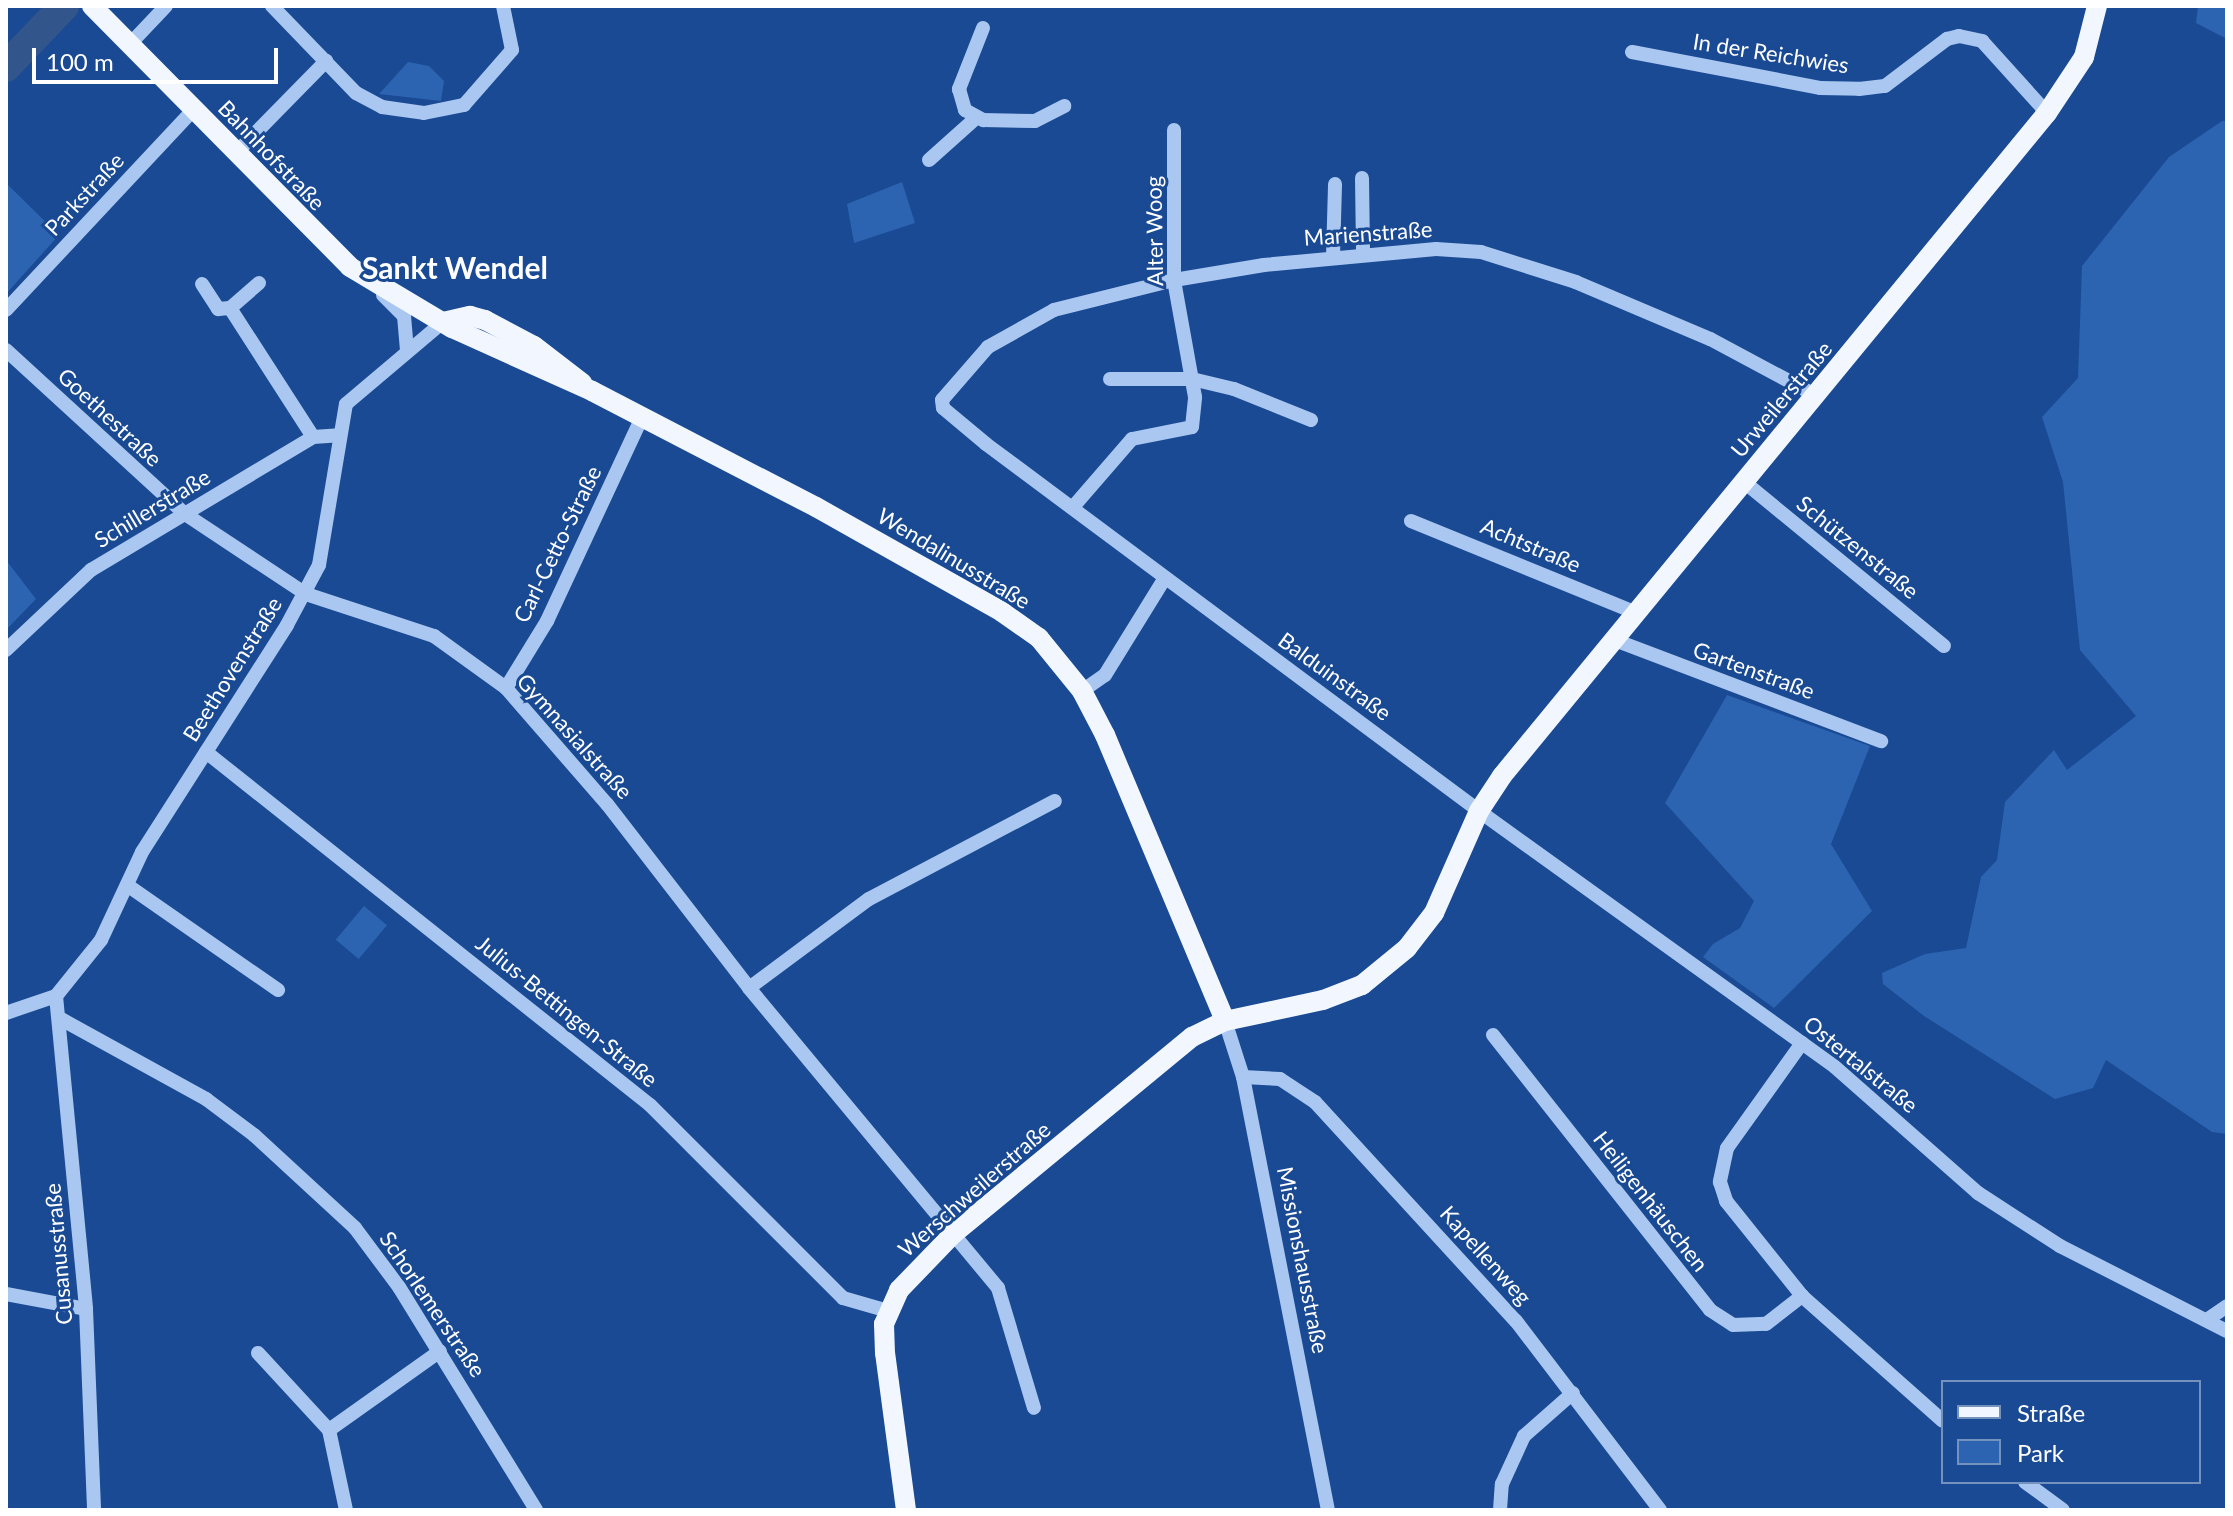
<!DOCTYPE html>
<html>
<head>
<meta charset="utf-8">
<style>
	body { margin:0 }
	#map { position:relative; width:2233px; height:1516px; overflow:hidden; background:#194a93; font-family:Lato,sans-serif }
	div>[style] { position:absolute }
	.green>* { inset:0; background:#2c64b1; transform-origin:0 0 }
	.river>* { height:30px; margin:-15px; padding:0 15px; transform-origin:15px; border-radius:15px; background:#32568b }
	.minor>* { height:14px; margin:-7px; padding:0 7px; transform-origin:7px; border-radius:7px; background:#a9c7f0 }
	.major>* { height:20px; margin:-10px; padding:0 10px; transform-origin:10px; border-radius:10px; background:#f2f7ff }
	span { translate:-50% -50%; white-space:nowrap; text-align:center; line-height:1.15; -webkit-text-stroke:6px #194a93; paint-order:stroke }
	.street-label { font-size:22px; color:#fff }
	.district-label { font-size:30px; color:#fff; font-weight:700 }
	.frame { position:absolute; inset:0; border:8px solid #fff; pointer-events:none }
	.legend { position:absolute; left:1941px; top:1380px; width:260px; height:104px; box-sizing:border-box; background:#194a93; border:2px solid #7592be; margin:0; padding:10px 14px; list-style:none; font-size:24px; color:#fff }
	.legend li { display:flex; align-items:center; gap:16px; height:40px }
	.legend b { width:40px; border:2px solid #7592be }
	.scale { position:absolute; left:32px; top:48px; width:246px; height:36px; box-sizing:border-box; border:4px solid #fff; border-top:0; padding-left:10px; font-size:24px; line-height:28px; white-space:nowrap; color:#fff; -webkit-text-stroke:6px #194a93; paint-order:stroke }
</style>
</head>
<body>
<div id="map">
	<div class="green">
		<i style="clip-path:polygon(2198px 6px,2227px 6px,2227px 39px,2196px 23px)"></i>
		<i style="clip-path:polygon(408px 62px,429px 66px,444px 81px,441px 101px,379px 94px)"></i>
		<i style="clip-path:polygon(2222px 121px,2227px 121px,2227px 1134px,2212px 1132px,2106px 1060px,2093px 1088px,2055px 1099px,1924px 1016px,1883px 984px,1882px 973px,1925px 954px,1966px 948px,1981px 877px,1997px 860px,2005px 802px,2054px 750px,2067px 770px,2136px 716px,2080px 650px,2063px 482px,2042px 417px,2078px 378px,2082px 266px,2169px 157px)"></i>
		<i style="clip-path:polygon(902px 182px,915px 223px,854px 243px,847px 204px)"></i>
		<i style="clip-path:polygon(6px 183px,59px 235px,6px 294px)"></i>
		<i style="clip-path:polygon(6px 560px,36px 599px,6px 630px)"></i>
		<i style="clip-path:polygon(1727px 695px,1870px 746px,1831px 844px,1872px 911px,1774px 1008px,1703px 957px,1713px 944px,1740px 928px,1754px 901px,1665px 803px)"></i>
		<i style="left:364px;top:906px;width:30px;height:44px;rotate:40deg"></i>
	</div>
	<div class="river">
		<i style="left:6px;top:67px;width:84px;rotate:-46.4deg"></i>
	</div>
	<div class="minor">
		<i style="left:272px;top:6px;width:121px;rotate:46deg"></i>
		<i style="left:356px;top:93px;width:30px;rotate:28deg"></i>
		<i style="left:382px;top:107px;width:42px;rotate:8.1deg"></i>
		<i style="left:424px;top:113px;width:41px;rotate:-11.3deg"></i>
		<i style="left:464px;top:105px;width:73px;rotate:-48.9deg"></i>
		<i style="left:512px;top:50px;width:45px;rotate:-101.6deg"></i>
		<i style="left:983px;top:28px;width:66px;rotate:111.5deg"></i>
		<i style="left:959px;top:89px;width:22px;rotate:74deg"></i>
		<i style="left:965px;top:110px;width:21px;rotate:29deg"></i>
		<i style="left:983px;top:120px;width:52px;rotate:1.1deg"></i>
		<i style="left:1035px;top:121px;width:33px;rotate:-27deg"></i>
		<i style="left:130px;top:44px;width:52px;rotate:-46.5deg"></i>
		<i style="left:1632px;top:52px;width:191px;rotate:10.8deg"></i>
		<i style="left:1820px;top:88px;width:39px;rotate:1deg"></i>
		<i style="left:1859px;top:89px;width:26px;rotate:-7deg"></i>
		<i style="left:1885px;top:86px;width:78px;rotate:-37.2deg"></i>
		<i style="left:1947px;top:39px;width:12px;rotate:-14deg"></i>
		<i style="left:1959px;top:36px;width:24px;rotate:12deg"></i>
		<i style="left:1982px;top:41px;width:97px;rotate:47.9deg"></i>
		<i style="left:236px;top:153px;width:129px;rotate:-45.6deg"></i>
		<i style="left:929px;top:160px;width:63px;rotate:-41.8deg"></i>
		<i style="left:1362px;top:178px;width:76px;rotate:89.2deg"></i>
		<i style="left:1333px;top:257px;width:73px;rotate:-88.4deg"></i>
		<i style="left:259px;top:283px;width:38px;rotate:139deg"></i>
		<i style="left:230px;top:308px;width:153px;rotate:57.2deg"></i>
		<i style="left:202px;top:284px;width:30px;rotate:57deg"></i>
		<i style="left:218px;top:309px;width:12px;rotate:-5deg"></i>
		<i style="left:383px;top:295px;width:30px;rotate:45deg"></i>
		<i style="left:404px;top:316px;width:33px;rotate:85deg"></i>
		<i style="left:6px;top:310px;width:275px;rotate:-46.9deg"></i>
		<i style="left:6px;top:350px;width:243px;rotate:42.5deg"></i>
		<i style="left:185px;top:514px;width:145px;rotate:33.5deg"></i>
		<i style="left:306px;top:594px;width:135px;rotate:18.2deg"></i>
		<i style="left:434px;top:636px;width:89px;rotate:35.8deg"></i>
		<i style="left:506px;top:688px;width:154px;rotate:49deg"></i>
		<i style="left:607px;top:804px;width:232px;rotate:52.3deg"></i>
		<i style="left:749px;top:988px;width:390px;rotate:50.3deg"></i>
		<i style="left:998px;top:1288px;width:125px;rotate:73.3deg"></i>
		<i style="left:1110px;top:379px;width:82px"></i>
		<i style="left:1192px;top:379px;width:43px;rotate:13.4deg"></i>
		<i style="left:1234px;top:389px;width:83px;rotate:21.9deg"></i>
		<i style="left:1815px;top:395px;width:119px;rotate:-151.9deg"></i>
		<i style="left:1710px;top:339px;width:146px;rotate:-157deg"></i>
		<i style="left:1576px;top:282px;width:100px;rotate:-162.5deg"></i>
		<i style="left:1481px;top:252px;width:45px;rotate:-176.2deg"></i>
		<i style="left:1436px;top:249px;width:173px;rotate:174.7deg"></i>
		<i style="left:1264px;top:265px;width:91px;rotate:170.5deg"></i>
		<i style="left:1174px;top:280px;width:124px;rotate:166deg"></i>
		<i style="left:1054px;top:310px;width:76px;rotate:150.7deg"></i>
		<i style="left:988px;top:347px;width:70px;rotate:131deg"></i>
		<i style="left:942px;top:400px;width:8px;rotate:83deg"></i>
		<i style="left:943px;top:408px;width:56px;rotate:39.9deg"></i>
		<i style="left:986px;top:444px;width:615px;rotate:36.66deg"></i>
		<i style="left:1479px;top:811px;width:438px;rotate:35.7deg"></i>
		<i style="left:1835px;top:1067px;width:191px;rotate:41.4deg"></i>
		<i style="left:1978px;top:1193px;width:98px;rotate:32.9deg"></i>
		<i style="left:2060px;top:1246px;width:187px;rotate:27deg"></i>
		<i style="left:1743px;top:481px;width:260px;rotate:39.4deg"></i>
		<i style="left:1073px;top:507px;width:90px;rotate:-49.1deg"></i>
		<i style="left:1132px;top:439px;width:61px;rotate:-11.3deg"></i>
		<i style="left:1192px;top:427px;width:30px;rotate:-84deg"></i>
		<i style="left:1195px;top:397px;width:119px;rotate:-100.2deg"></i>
		<i style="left:1174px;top:280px;width:150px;rotate:-90deg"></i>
		<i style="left:1411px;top:521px;width:241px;rotate:22.2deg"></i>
		<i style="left:1612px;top:639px;width:288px;rotate:20.8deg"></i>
		<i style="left:6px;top:650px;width:117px;rotate:-43.3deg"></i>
		<i style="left:91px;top:570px;width:259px;rotate:-30.9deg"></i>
		<i style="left:313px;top:437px;width:26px;rotate:-4deg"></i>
		<i style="left:506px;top:688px;width:79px;rotate:-58.5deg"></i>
		<i style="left:547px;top:621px;width:225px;rotate:-65deg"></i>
		<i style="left:1082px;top:691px;width:28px;rotate:-35deg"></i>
		<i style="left:1105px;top:675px;width:114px;rotate:-58.3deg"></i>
		<i style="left:206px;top:752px;width:567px;rotate:38.49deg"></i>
		<i style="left:650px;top:1105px;width:273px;rotate:45deg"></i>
		<i style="left:843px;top:1298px;width:47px;rotate:16.1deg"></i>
		<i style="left:127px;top:885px;width:184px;rotate:34.8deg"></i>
		<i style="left:749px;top:988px;width:149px;rotate:-36.6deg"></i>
		<i style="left:869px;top:899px;width:210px;rotate:-27.8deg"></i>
		<i style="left:56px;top:996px;width:314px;rotate:84.5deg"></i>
		<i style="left:86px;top:1309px;width:201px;rotate:87.7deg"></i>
		<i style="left:6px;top:1013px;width:53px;rotate:-18.8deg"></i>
		<i style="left:56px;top:996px;width:72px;rotate:-51.2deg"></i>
		<i style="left:101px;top:940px;width:97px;rotate:-65deg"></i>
		<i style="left:142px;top:852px;width:269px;rotate:-57.4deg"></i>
		<i style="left:287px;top:625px;width:68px;rotate:-61.9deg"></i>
		<i style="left:319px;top:565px;width:163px;rotate:-80.5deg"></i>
		<i style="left:346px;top:404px;width:127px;rotate:-40.2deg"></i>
		<i style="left:61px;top:1019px;width:166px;rotate:28.9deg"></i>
		<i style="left:206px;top:1099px;width:60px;rotate:36.9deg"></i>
		<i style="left:254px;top:1135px;width:137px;rotate:42.6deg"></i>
		<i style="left:355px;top:1228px;width:74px;rotate:53.3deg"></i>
		<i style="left:399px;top:1287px;width:262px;rotate:58.4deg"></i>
		<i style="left:1225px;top:1021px;width:59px;rotate:72.2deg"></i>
		<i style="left:1243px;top:1077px;width:441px;rotate:78.9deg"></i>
		<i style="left:1493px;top:1035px;width:350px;rotate:51.7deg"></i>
		<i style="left:1710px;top:1310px;width:27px;rotate:33deg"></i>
		<i style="left:1733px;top:1325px;width:33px;rotate:-2deg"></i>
		<i style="left:1766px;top:1324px;width:46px;rotate:-37.9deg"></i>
		<i style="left:1802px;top:1043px;width:129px;rotate:125.5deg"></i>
		<i style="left:1727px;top:1148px;width:35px;rotate:102deg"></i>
		<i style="left:1720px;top:1182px;width:20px;rotate:72deg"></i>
		<i style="left:1726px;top:1201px;width:122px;rotate:51.3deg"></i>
		<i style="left:1802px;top:1296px;width:188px;rotate:41.6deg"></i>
		<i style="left:1243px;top:1077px;width:37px;rotate:3deg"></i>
		<i style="left:1280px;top:1079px;width:42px;rotate:33.3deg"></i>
		<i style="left:1315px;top:1102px;width:297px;rotate:47.5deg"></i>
		<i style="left:1516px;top:1321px;width:238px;rotate:52.7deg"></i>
		<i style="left:6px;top:1294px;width:81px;rotate:10.6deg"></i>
		<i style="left:2208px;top:1319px;width:23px;rotate:-34deg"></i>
		<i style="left:258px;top:1353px;width:105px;rotate:47.3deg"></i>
		<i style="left:329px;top:1430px;width:82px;rotate:78deg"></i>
		<i style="left:329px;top:1430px;width:136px;rotate:-35.4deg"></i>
		<i style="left:2025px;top:1482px;width:47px;rotate:36.4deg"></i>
		<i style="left:1500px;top:1510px;width:26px;rotate:-86deg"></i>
		<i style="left:1502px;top:1484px;width:53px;rotate:-65.4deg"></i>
		<i style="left:1524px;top:1436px;width:65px;rotate:-41.3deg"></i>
	</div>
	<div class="major">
		<i style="left:92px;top:6px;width:367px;rotate:45.3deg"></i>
		<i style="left:350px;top:267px;width:119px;rotate:30.9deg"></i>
		<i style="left:452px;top:328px;width:154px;rotate:24.2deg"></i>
		<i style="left:592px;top:391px;width:252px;rotate:27.4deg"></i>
		<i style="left:816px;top:507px;width:214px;rotate:29.4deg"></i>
		<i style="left:1002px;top:612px;width:45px;rotate:35.1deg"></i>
		<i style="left:1039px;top:638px;width:68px;rotate:50.9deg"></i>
		<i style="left:1082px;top:691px;width:50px;rotate:62.4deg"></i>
		<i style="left:1105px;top:735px;width:310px;rotate:67.2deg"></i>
		<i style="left:443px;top:322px;width:28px;rotate:-13deg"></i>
		<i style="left:470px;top:316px;width:16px;rotate:15deg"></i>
		<i style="left:485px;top:320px;width:55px;rotate:28deg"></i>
		<i style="left:534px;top:346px;width:61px;rotate:37.6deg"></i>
		<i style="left:906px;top:1510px;width:158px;rotate:-97.6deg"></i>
		<i style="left:885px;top:1353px;width:29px;rotate:-92deg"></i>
		<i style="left:884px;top:1324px;width:37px;rotate:-66deg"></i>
		<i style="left:899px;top:1290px;width:78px;rotate:-46deg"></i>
		<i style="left:953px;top:1234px;width:310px;rotate:-39.5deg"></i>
		<i style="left:1192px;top:1037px;width:37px;rotate:-26deg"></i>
		<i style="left:1225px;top:1021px;width:100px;rotate:-12.1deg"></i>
		<i style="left:1323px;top:1000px;width:42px;rotate:-21deg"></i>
		<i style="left:1362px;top:985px;width:58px;rotate:-39.4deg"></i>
		<i style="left:1407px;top:948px;width:44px;rotate:-52.4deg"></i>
		<i style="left:1434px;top:913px;width:111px;rotate:-66.2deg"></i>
		<i style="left:1479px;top:811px;width:42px;rotate:-56.7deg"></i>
		<i style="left:1502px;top:776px;width:858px;rotate:-50.58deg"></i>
		<i style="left:2047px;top:113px;width:67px;rotate:-56.5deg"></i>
		<i style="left:2084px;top:57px;width:53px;rotate:-75.7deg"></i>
	</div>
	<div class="street-label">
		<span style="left:1771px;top:53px;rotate:9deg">In der Reichwies</span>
		<span style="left:272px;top:155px;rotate:46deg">Bahnhofstraße</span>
		<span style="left:84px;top:194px;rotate:-47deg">Parkstraße</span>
		<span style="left:1154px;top:231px;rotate:-91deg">Alter Woog</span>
		<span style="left:1368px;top:233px;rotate:-4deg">Marienstraße</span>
		<span style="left:1781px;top:399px;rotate:-50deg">Urweilerstraße</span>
		<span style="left:110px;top:417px;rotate:43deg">Goethestraße</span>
		<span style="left:152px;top:508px;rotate:-31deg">Schillerstraße</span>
		<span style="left:557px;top:544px;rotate:-64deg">Carl-Cetto-Straße</span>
		<span style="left:1531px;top:545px;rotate:23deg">Achtstraße</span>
		<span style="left:1858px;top:547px;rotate:39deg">Schützenstraße</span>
		<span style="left:954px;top:558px;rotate:31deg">Wendalinusstraße</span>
		<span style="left:232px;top:669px;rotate:-58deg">Beethovenstraße</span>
		<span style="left:1754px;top:670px;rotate:20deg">Gartenstraße</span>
		<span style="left:1335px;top:676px;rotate:36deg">Balduinstraße</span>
		<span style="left:575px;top:736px;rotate:48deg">Gymnasialstraße</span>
		<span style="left:567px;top:1011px;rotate:39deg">Julius-Bettingen-Straße</span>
		<span style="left:1861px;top:1064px;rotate:39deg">Ostertalstraße</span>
		<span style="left:974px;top:1189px;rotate:-41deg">Werschweilerstraße</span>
		<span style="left:1651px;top:1201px;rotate:52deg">Heiligenhäuschen</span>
		<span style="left:58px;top:1254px;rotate:-95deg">Cusanusstraße</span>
		<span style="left:1486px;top:1255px;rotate:48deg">Kapellenweg</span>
		<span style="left:1303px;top:1260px;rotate:79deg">Missionshausstraße</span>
		<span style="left:433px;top:1304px;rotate:56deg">Schorlemerstraße</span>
	</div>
	<div class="district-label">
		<span style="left:455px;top:267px">Sankt Wendel</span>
	</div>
	<div class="frame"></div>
	<ul class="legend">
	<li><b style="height:10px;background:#f2f7ff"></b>Straße</li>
	<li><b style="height:22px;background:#2c64b1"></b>Park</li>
	</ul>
	<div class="scale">100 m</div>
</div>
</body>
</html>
